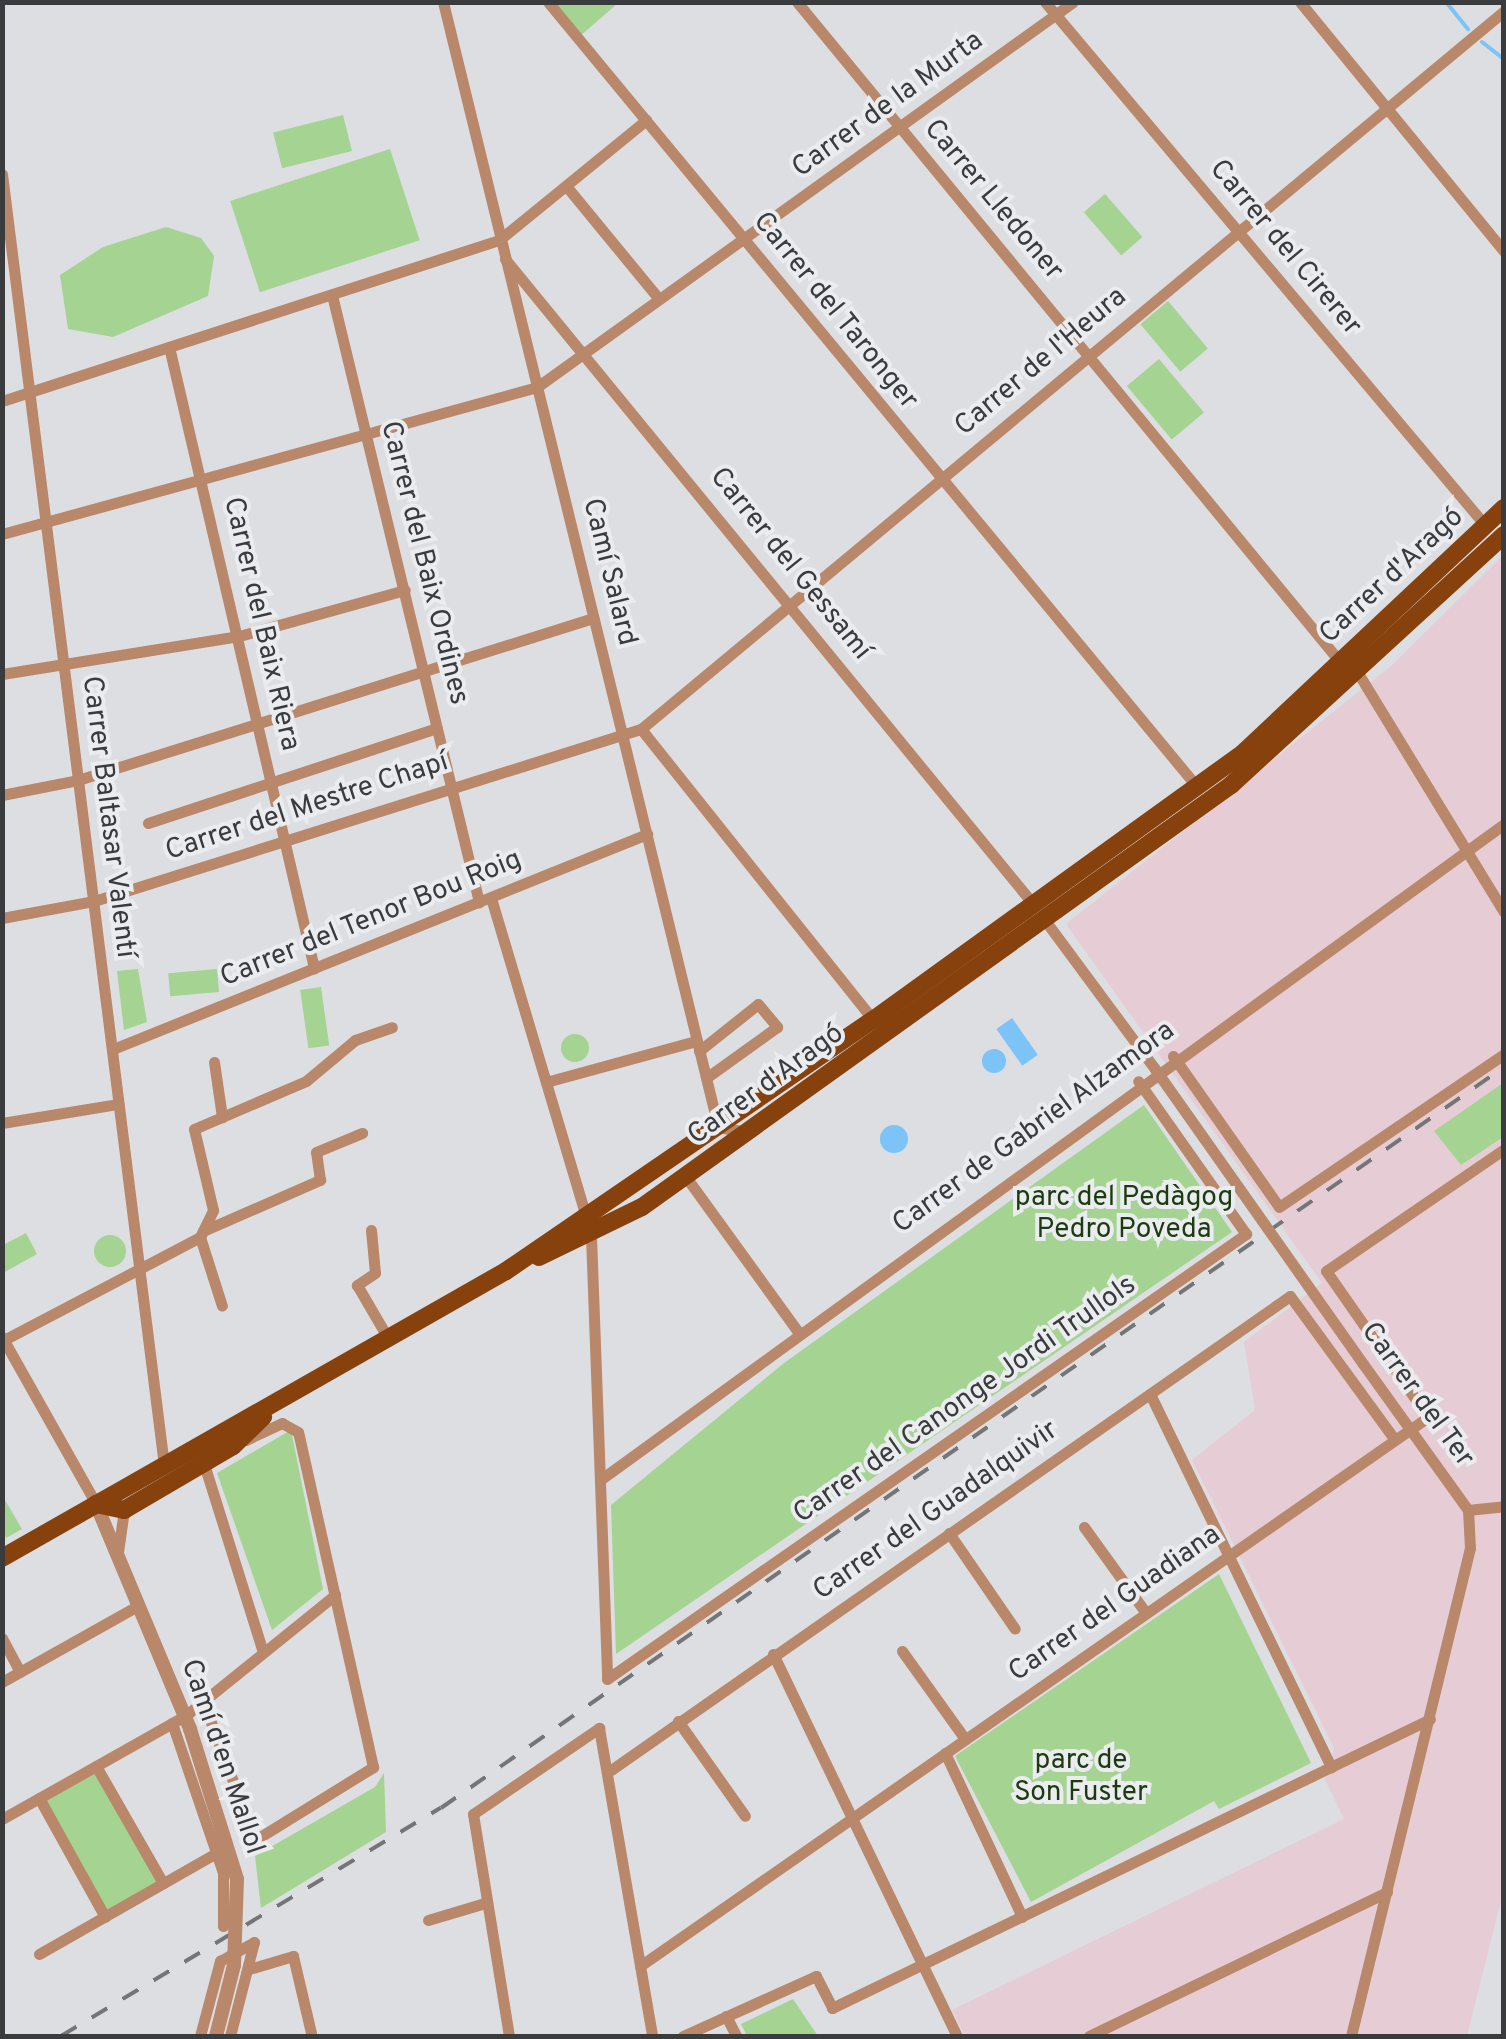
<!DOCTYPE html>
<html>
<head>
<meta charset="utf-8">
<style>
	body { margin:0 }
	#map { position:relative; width:1506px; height:2039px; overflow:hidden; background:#dddee2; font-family:Overpass,sans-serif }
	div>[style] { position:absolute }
	.industrial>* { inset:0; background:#e6cdd5 }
	.green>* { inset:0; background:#a4d392; transform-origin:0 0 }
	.round { border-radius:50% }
	.water>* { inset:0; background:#7cc3f8; transform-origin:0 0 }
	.stream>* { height:4px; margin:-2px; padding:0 2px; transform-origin:2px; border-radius:2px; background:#7cc3f8 }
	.minor>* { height:11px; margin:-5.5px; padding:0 5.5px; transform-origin:5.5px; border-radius:5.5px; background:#b9876a }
	.tertiary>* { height:14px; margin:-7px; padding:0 7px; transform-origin:7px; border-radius:7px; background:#b9876a }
	.primary>* { height:18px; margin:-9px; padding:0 9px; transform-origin:9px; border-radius:9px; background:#86410d }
	.rail>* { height:4px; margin-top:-2px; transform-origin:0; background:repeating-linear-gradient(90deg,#747577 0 18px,transparent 0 36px) }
	.minor-bridge>* { height:11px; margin:-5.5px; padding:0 5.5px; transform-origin:5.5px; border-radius:5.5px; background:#b9876a }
	.tertiary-bridge>* { height:14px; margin:-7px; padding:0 7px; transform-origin:7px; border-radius:7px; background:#b9876a }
	span { translate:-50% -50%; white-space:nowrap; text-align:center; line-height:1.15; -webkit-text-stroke:8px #eaecef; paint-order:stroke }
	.street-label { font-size:28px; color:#3a3b3c }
	.park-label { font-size:28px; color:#1c3b0e }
	.frame { position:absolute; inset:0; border:5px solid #3a3b3c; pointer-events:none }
</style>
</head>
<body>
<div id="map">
	<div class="industrial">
		<i style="clip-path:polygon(1503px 555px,1504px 1889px,1467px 2036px,965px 2036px,952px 2010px,1344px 1819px,1325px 1780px,1334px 1748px,1192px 1460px,1255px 1410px,1244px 1342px,1322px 1283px,1066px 924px,1391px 666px)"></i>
	</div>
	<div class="green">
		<i style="clip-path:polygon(548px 3px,618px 3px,578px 38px)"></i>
		<i style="left:343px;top:115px;width:37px;height:72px;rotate:76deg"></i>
		<i style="left:390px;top:149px;width:96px;height:168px;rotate:72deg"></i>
		<i style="left:1105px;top:194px;width:57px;height:28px;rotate:49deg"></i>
		<i style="clip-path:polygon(166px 227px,201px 238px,214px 256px,208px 296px,113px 337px,68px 329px,60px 275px,103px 247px)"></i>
		<i style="left:1168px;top:301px;width:62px;height:36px;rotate:50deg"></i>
		<i style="left:1159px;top:359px;width:70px;height:42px;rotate:50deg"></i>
		<i style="clip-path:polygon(138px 969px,147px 1022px,124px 1030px,117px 971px)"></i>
		<i style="left:217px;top:969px;width:23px;height:49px;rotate:85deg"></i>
		<i style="left:321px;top:987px;width:59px;height:21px;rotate:82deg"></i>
		<i class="round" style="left:561px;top:1034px;width:28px;height:28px"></i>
		<i style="clip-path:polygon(1503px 1083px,1503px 1137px,1461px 1165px,1434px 1131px)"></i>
		<i style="clip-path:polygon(1144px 1105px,1232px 1232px,616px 1654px,611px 1505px,784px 1363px)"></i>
		<i style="clip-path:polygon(26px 1233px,37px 1254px,3px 1273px,3px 1245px)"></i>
		<i class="round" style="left:94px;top:1235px;width:32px;height:32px"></i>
		<i style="clip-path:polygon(291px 1430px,323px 1589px,272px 1630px,217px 1473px)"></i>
		<i style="clip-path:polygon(2px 1495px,22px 1529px,6px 1538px,3px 1531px)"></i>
		<i style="clip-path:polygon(1219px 1574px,1311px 1763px,1219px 1809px,1214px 1801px,1031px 1902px,955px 1756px)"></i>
		<i style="left:96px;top:1766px;width:135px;height:65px;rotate:60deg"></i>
		<i style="clip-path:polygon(384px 1773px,386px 1832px,261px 1908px,255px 1856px,375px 1787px)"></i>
		<i style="clip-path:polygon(793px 1999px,818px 2036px,747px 2036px,741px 2024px)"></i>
	</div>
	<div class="water">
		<i style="left:1012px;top:1018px;width:45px;height:19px;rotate:55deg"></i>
		<i class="round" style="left:982px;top:1049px;width:24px;height:24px"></i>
		<i class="round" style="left:880px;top:1125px;width:28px;height:28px"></i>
	</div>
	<div class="stream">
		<i style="left:1446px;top:2px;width:35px;rotate:51deg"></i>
		<i style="left:1482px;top:42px;width:28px;rotate:38deg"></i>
	</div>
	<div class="minor">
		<i style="left:443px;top:2px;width:1145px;rotate:76.26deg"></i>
		<i style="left:715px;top:1114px;width:16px;rotate:60deg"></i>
		<i style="left:723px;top:1128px;width:24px;rotate:9deg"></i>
		<i style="left:548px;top:2px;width:1020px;rotate:50.41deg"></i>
		<i style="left:797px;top:2px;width:855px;rotate:50.55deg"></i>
		<i style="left:1045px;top:2px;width:683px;rotate:49.93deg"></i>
		<i style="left:1300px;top:2px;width:322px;rotate:50.7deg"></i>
		<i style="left:2px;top:174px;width:1302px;rotate:82.85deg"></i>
		<i style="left:567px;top:187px;width:145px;rotate:50.6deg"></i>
		<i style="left:505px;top:259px;width:835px;rotate:50.69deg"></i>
		<i style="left:332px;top:295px;width:625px;rotate:76.39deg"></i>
		<i style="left:170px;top:351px;width:634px;rotate:76.86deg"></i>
		<i style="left:2px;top:401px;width:522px;rotate:-17.95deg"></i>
		<i style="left:499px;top:240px;width:190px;rotate:-39.2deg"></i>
		<i style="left:2px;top:534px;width:555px;rotate:-15.36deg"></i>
		<i style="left:537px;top:387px;width:660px;rotate:-35.69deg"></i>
		<i style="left:1358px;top:673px;width:280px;rotate:58.6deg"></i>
		<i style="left:2px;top:674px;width:240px;rotate:-9.1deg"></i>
		<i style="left:239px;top:636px;width:172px;rotate:-15.5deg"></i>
		<i style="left:641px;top:729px;width:372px;rotate:51.4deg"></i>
		<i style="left:2px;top:795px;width:77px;rotate:-11.2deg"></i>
		<i style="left:78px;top:780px;width:540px;rotate:-17.46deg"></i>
		<i style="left:148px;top:823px;width:304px;rotate:-18.2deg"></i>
		<i style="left:491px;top:898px;width:333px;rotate:73.4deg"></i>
		<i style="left:2px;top:918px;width:94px;rotate:-10.5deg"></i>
		<i style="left:94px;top:901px;width:573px;rotate:-17.46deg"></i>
		<i style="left:641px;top:729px;width:1123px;rotate:-39.76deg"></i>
		<i style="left:1044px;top:919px;width:187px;rotate:53.5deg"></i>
		<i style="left:113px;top:1049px;width:576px;rotate:-21.93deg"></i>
		<i style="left:699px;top:1051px;width:75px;rotate:-38.5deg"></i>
		<i style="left:758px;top:1004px;width:30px;rotate:50deg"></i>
		<i style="left:777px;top:1027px;width:87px;rotate:144.3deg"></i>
		<i style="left:1173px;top:1056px;width:184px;rotate:54.9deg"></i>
		<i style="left:1279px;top:1207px;width:272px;rotate:-34.2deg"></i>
		<i style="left:214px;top:1062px;width:56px;rotate:81.7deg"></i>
		<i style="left:546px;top:1082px;width:156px;rotate:-15.3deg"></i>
		<i style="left:2px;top:1123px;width:118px;rotate:-9.3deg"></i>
		<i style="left:686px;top:1177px;width:191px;rotate:54.1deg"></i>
		<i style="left:371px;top:1230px;width:43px;rotate:84.7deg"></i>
		<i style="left:375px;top:1273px;width:22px;rotate:146deg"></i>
		<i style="left:357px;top:1285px;width:61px;rotate:59.7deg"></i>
		<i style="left:203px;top:1231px;width:128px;rotate:-23.6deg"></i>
		<i style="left:320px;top:1180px;width:28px;rotate:-98deg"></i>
		<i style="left:316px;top:1152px;width:50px;rotate:-22.4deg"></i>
		<i style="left:591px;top:1236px;width:443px;rotate:87.9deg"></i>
		<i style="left:200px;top:1237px;width:72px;rotate:72.3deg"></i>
		<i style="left:2px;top:1337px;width:192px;rotate:60.6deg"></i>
		<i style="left:2px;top:1341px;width:224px;rotate:-27.7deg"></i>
		<i style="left:200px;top:1237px;width:30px;rotate:-64deg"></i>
		<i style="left:213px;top:1210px;width:83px;rotate:-103.2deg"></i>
		<i style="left:194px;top:1129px;width:122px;rotate:-23.2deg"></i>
		<i style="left:306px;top:1081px;width:64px;rotate:-39.9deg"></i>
		<i style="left:355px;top:1040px;width:39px;rotate:-19deg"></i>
		<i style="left:1150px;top:1394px;width:415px;rotate:64.1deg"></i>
		<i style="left:204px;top:1464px;width:197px;rotate:72.6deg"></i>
		<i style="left:600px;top:1480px;width:1117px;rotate:-35.97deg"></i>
		<i style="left:1468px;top:1510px;width:36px;rotate:-6deg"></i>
		<i style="left:1084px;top:1527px;width:106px;rotate:54.2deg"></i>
		<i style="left:949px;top:1533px;width:116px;rotate:55.5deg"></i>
		<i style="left:118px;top:1552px;width:42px;rotate:-81.9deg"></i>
		<i style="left:2px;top:1638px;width:38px;rotate:62deg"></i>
		<i style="left:902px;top:1651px;width:108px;rotate:54.4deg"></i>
		<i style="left:773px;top:1654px;width:424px;rotate:64.3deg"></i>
		<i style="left:607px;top:1679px;width:779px;rotate:-34.85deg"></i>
		<i style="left:1246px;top:1234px;width:187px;rotate:-125.2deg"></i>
		<i style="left:2px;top:1682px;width:157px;rotate:-29.3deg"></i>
		<i style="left:203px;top:1701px;width:148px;rotate:69.5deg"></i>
		<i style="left:255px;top:1840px;width:139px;rotate:-31.7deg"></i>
		<i style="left:373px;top:1767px;width:343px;rotate:-102.6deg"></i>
		<i style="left:298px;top:1432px;width:18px;rotate:-151deg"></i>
		<i style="left:282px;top:1423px;width:40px;rotate:155deg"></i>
		<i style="left:678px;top:1721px;width:116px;rotate:54.8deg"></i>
		<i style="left:172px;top:1723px;width:158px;rotate:71.2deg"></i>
		<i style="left:223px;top:1873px;width:53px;rotate:90deg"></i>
		<i style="left:945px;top:1753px;width:181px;rotate:64.8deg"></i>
		<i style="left:96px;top:1766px;width:135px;rotate:60.2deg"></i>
		<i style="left:611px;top:1770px;width:828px;rotate:-34.92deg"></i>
		<i style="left:1290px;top:1296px;width:178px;rotate:53.9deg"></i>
		<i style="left:39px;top:1798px;width:136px;rotate:61deg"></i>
		<i style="left:2px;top:1819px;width:210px;rotate:-29.4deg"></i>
		<i style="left:185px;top:1716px;width:193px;rotate:-38.9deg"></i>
		<i style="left:428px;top:1920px;width:59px;rotate:-16.6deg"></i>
		<i style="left:39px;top:1954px;width:204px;rotate:-29.7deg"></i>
		<i style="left:640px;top:1966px;width:960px;rotate:-34.86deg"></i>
		<i style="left:1428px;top:1417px;width:178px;rotate:-124.9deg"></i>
		<i style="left:1326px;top:1271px;width:216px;rotate:-34.4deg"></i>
		<i style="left:249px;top:1969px;width:46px;rotate:-16.5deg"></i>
		<i style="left:293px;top:1956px;width:79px;rotate:76.8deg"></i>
		<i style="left:726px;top:2016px;width:22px;rotate:63deg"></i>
		<i style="left:200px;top:2036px;width:78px;rotate:-75.1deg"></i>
		<i style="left:220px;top:1961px;width:39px;rotate:-29deg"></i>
		<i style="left:230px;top:2036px;width:97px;rotate:-75.7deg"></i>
		<i style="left:509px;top:2036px;width:225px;rotate:-99.2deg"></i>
		<i style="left:473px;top:1814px;width:153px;rotate:-34.3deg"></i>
		<i style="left:599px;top:1728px;width:313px;rotate:80.2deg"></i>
		<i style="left:683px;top:2036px;width:146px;rotate:-24.3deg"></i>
		<i style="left:816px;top:1976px;width:36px;rotate:63deg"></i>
		<i style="left:832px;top:2008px;width:664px;rotate:-25.79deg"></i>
		<i style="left:1089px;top:2036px;width:331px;rotate:-25.8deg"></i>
		<i style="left:1351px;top:2036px;width:502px;rotate:-76.3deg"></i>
		<i style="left:1470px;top:1548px;width:38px;rotate:-93deg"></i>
		<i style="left:1468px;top:1510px;width:180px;rotate:-125.7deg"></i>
	</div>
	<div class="tertiary">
		<i style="left:96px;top:1504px;width:244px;rotate:67.3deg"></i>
	</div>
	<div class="primary">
		<i style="left:539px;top:1257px;width:114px;rotate:-25.9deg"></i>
		<i style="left:642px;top:1207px;width:725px;rotate:-35.62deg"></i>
		<i style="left:1231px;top:785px;width:370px;rotate:-42.5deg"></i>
		<i style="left:96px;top:1504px;width:29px;rotate:12deg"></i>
		<i style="left:124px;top:1510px;width:126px;rotate:-30.4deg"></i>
		<i style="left:233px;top:1446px;width:42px;rotate:-44deg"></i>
		<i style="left:2px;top:1558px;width:580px;rotate:-29.66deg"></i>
		<i style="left:506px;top:1271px;width:445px;rotate:-34.4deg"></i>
		<i style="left:873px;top:1020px;width:456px;rotate:-35.8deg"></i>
		<i style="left:1243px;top:753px;width:358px;rotate:-43.2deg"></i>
	</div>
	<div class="rail">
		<i style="left:61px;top:2036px;width:443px;rotate:-31deg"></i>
		<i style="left:441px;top:1808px;width:1296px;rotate:-34.88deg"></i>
	</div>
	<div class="minor-bridge">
		<i style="left:1155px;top:1069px;width:361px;rotate:54.8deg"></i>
	</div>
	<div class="tertiary-bridge">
		<i style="left:190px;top:1729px;width:157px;rotate:72.6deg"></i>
		<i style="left:237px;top:1879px;width:86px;rotate:92deg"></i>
		<i style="left:234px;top:1965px;width:73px;rotate:104.2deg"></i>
	</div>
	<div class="street-label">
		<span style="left:888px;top:105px;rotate:-36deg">Carrer de la Murta</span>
		<span style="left:993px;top:200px;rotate:50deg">Carrer Lledoner</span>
		<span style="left:1285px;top:248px;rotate:50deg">Carrer del Cirerer</span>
		<span style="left:835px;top:311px;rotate:51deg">Carrer del Taronger</span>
		<span style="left:1041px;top:362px;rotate:-40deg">Carrer de l'Heura</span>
		<span style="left:424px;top:563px;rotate:76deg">Carrer del Baix Ordines</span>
		<span style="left:790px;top:564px;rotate:51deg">Carrer del Gessamí</span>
		<span style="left:609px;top:572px;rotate:76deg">Camí Salard</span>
		<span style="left:1392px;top:576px;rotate:-43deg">Carrer d'Aragó</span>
		<span style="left:261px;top:624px;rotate:77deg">Carrer del Baix Riera</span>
		<span style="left:307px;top:807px;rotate:-18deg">Carrer del Mestre Chapí</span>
		<span style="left:108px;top:817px;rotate:83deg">Carrer Baltasar Valentí</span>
		<span style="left:371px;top:919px;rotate:-22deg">Carrer del Tenor Bou Roig</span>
		<span style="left:766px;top:1085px;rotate:-36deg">Carrer d'Aragó</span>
		<span style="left:1034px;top:1128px;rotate:-36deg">Carrer de Gabriel Alzamora</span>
		<span style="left:1417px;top:1395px;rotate:54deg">Carrer del Ter</span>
		<span style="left:965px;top:1400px;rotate:-35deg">Carrer del Canonge Jordi Trullols</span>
		<span style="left:936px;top:1511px;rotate:-35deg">Carrer del Guadalquivir</span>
		<span style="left:1115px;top:1604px;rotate:-35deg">Carrer del Guadiana</span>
		<span style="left:222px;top:1757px;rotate:71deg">Camí d'en Mallol</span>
	</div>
	<div class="park-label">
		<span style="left:1124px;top:1214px">parc del Pedàgog<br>Pedro Poveda</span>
		<span style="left:1081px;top:1777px">parc de<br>Son Fuster</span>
	</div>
	<div class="frame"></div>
</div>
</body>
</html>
